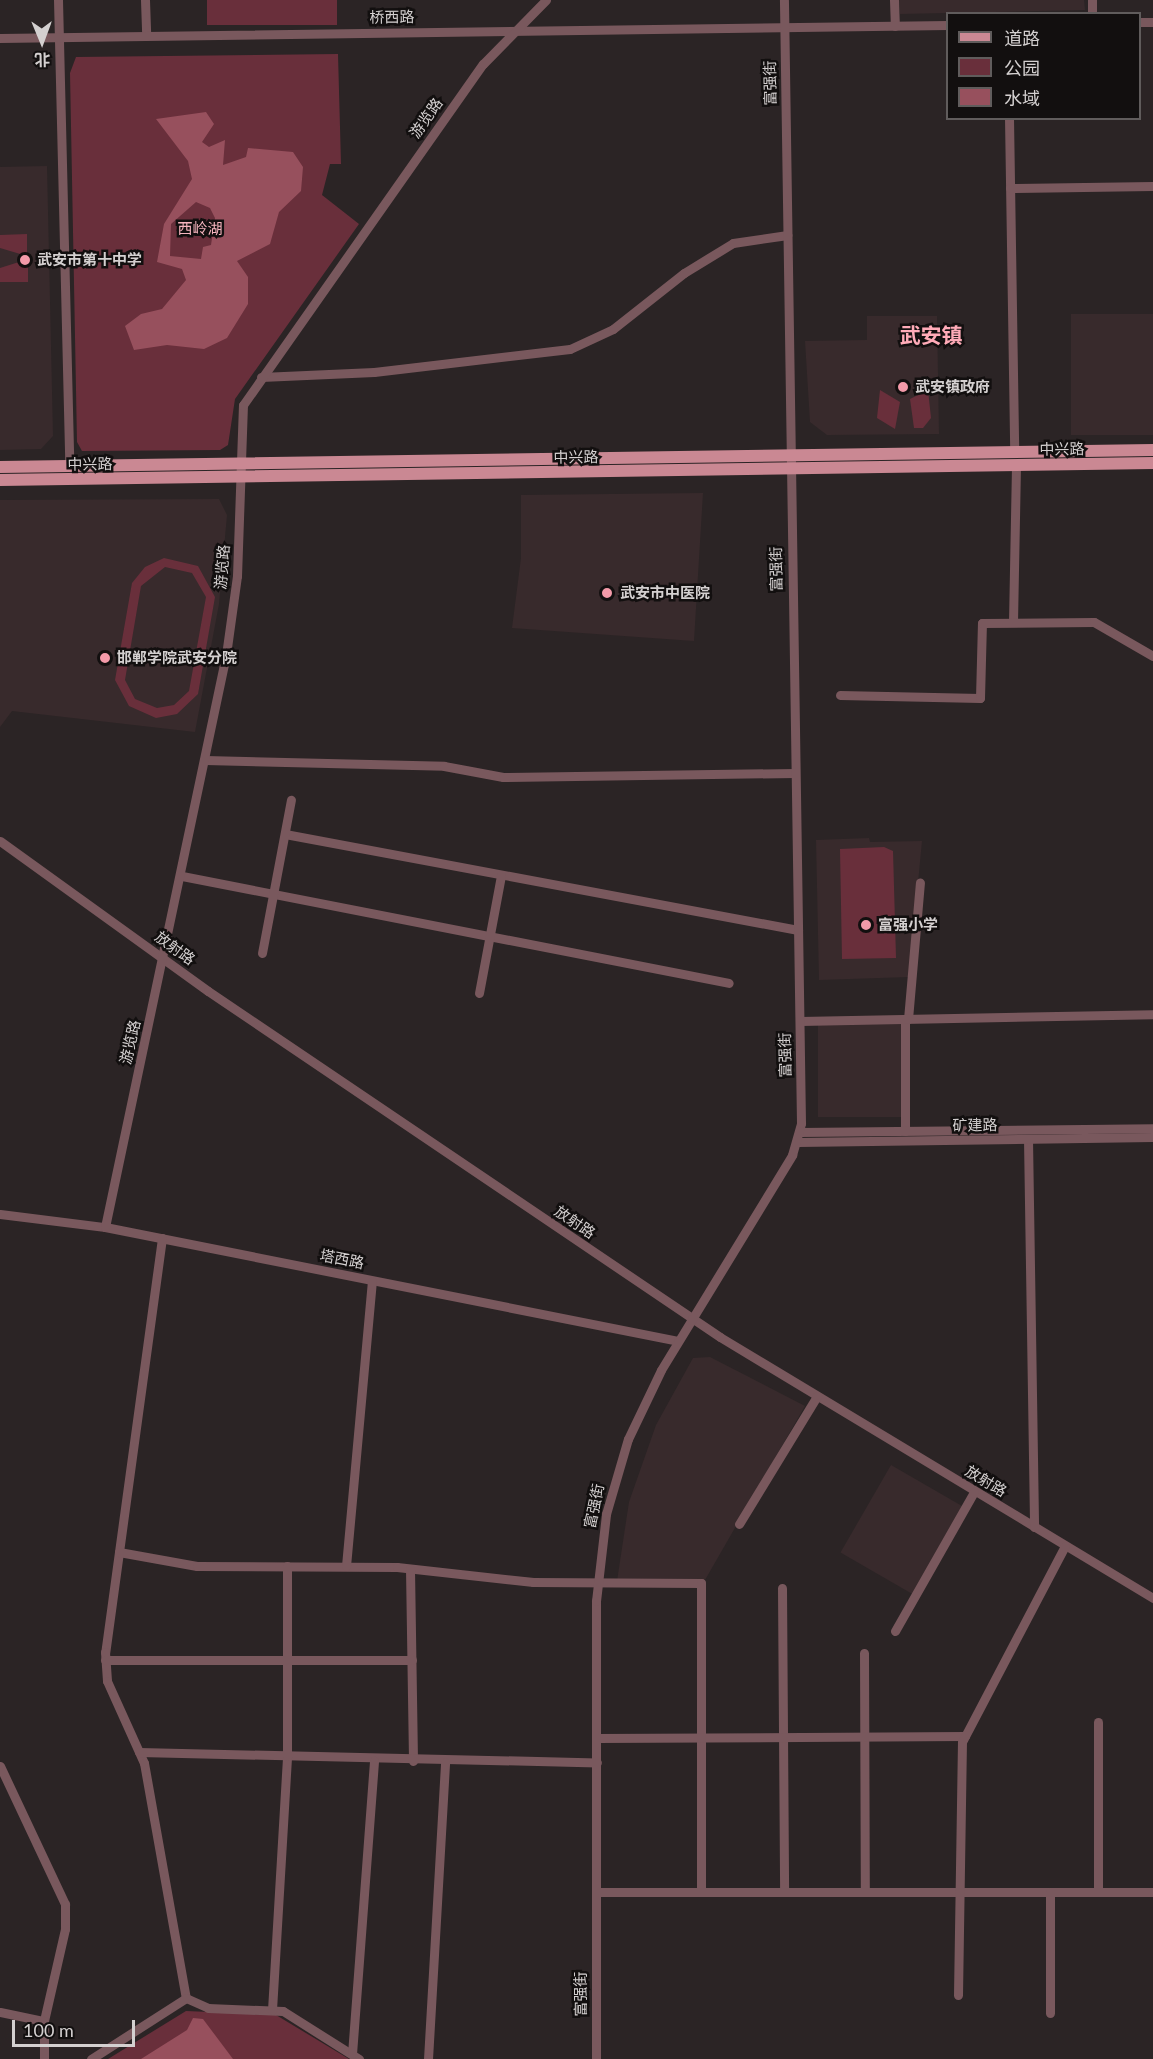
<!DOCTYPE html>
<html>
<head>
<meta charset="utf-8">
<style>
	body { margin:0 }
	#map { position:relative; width:1153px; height:2059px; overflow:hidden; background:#2b2425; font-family:Lato,"Noto Sans SC",sans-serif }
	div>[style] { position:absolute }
	.built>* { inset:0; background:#382a2c; transform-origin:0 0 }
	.green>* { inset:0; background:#692f3b; transform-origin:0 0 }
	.water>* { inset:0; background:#97505d }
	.minor>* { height:9px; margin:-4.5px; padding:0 4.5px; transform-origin:4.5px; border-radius:4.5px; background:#79585d }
	.major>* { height:12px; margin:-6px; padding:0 6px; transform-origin:6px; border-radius:6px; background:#ca8893 }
	.dots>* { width:16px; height:16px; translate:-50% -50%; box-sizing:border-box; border:3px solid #120f0f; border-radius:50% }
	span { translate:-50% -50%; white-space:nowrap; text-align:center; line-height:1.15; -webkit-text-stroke:5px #120f0f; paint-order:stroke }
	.street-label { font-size:15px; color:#d4d0d0 }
	.park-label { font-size:15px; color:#f6b5bf }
	.poi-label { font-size:15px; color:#d4d0d0; font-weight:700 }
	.left { translate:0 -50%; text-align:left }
	.district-label { font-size:21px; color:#ffabb8; font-weight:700 }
	.legend { position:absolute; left:946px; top:12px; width:195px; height:108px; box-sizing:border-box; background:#120f0f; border:2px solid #605c5c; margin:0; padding:8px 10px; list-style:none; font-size:18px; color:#d4d0d0 }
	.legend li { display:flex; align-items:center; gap:12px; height:30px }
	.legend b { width:30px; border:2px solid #605c5c }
	.north { position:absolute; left:12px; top:12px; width:60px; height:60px; -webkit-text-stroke:4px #120f0f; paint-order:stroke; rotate:179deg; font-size:16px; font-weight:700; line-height:24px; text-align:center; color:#d4d0d0 }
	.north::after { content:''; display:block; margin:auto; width:21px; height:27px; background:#d4d0d0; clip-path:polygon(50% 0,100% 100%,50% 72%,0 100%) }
	.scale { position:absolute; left:12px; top:2020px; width:123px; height:27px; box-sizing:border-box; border:3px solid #d4d0d0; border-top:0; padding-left:8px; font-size:18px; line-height:21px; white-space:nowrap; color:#d4d0d0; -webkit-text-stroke:4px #120f0f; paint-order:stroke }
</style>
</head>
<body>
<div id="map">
	<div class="built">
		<i style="clip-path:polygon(899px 0,1084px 0,1085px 10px,900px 14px)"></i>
		<i style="clip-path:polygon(47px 166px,53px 436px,41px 449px,0 450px,0 167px)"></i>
		<i style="left:1153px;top:314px;width:121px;height:82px;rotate:90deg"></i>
		<i style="clip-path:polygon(867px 316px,937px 316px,939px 434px,827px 435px,810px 422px,805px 341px,867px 340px)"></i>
		<i style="clip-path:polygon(703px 493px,694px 641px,512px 628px,521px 558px,521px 495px)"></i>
		<i style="clip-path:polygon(219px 499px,227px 515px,219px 604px,195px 732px,12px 711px,0 727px,0 500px)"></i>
		<i style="clip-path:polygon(869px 838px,870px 842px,922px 841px,909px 977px,819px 980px,816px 840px)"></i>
		<i style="left:903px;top:1020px;width:97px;height:85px;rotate:90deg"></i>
		<i style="clip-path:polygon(710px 1357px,805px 1406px,705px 1580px,617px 1581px,629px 1502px,656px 1425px,693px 1358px)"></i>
		<i style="left:891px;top:1465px;width:86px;height:101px;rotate:30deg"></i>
	</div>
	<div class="green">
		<i style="left:207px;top:0;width:130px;height:25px"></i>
		<i style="clip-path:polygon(338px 54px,341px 164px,330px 164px,322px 195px,359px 224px,235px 399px,228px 445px,220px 450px,82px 451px,77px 442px,70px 73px,76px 57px)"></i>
		<i style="clip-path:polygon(27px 234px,27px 256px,0 248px,0 235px)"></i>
		<i style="clip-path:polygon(19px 262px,28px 262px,28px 282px,0 282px,0 268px)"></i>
		<i style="clip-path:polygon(880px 390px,900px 402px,895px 429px,877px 418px)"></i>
		<i style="clip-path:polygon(928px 390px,931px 418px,923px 428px,914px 428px,910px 399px)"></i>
		<i style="clip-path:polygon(evenodd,164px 558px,198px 566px,215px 597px,198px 694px,177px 714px,156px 718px,129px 706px,115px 680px,132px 583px,145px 567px,164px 558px,165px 567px,192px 573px,206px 597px,189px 691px,174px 705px,157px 708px,135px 699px,125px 680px,141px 586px,165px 567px)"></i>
		<i style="clip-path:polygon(884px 847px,893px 851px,896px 958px,842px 959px,840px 849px)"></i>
		<i style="clip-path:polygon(186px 2011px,276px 2015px,349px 2059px,108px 2059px)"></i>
	</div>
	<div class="water">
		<i style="clip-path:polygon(evenodd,206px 112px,214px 124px,202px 142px,209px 147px,225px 140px,223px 165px,246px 157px,248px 148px,293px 152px,303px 167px,301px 191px,279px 212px,270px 244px,237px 261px,248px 277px,248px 304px,227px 338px,204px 349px,167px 345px,134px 350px,125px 326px,141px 314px,162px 309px,186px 280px,182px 269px,157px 262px,164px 224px,192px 179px,188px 161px,156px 119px,206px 112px,196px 202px,210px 208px,215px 218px,211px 245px,203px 247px,201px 259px,170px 256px,171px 224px,196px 202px)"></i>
		<i style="clip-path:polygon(193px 2018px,203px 2019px,233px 2059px,141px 2059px,187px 2030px)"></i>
	</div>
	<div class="minor">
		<i style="left:58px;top:0;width:466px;rotate:88.6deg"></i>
		<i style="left:145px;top:0;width:36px;rotate:88deg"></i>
		<i style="left:894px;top:0;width:26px;rotate:88deg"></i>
		<i style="left:1092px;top:0;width:14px;rotate:90deg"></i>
		<i style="left:1140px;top:22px;width:13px"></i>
		<i style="left:0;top:38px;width:948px;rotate:-0.79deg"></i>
		<i style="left:1009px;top:118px;width:334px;rotate:89.1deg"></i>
		<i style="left:1010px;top:188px;width:143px;rotate:-0.8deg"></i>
		<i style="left:261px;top:377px;width:113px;rotate:-2.5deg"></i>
		<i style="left:374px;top:372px;width:197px;rotate:-6.7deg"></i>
		<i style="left:570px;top:349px;width:47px;rotate:-24.9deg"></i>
		<i style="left:613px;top:329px;width:90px;rotate:-38.3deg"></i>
		<i style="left:684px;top:273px;width:57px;rotate:-31.5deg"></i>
		<i style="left:733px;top:243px;width:55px;rotate:-8.4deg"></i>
		<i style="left:1013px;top:622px;width:157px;rotate:-88.9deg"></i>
		<i style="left:840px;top:695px;width:140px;rotate:1.2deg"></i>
		<i style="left:980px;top:698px;width:75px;rotate:-88.5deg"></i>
		<i style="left:982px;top:623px;width:112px;rotate:-0.5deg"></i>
		<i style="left:1094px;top:622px;width:68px;rotate:30deg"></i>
		<i style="left:205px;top:760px;width:239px;rotate:1.4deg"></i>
		<i style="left:444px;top:766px;width:60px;rotate:10.6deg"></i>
		<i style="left:503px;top:777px;width:292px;rotate:-0.8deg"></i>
		<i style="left:285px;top:834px;width:522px;rotate:10.6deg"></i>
		<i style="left:0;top:841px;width:256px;rotate:35.8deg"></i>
		<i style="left:208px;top:991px;width:618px;rotate:34.05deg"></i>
		<i style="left:720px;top:1337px;width:506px;rotate:31.08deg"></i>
		<i style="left:182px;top:876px;width:557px;rotate:11.07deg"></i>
		<i style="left:262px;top:953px;width:156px;rotate:-79.3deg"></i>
		<i style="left:479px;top:993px;width:120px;rotate:-79.4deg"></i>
		<i style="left:905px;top:1019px;width:112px;rotate:90deg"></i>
		<i style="left:908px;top:1019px;width:137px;rotate:-85deg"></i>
		<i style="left:800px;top:1021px;width:353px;rotate:-1.1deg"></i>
		<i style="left:800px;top:1132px;width:353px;rotate:-0.6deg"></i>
		<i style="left:1028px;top:1139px;width:388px;rotate:89.1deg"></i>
		<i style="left:798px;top:1142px;width:355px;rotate:-0.8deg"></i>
		<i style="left:0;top:1214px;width:106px;rotate:7.1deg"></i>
		<i style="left:105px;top:1227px;width:584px;rotate:11.25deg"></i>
		<i style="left:105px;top:1227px;width:585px;rotate:-78.06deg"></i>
		<i style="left:226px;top:655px;width:80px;rotate:-82.1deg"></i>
		<i style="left:237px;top:576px;width:171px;rotate:-88deg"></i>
		<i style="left:243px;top:405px;width:417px;rotate:-54.9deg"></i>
		<i style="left:483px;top:64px;width:90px;rotate:-45.5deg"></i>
		<i style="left:162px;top:1238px;width:418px;rotate:97.8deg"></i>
		<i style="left:105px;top:1652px;width:29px;rotate:86deg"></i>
		<i style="left:107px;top:1681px;width:90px;rotate:65.7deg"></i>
		<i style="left:144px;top:1763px;width:239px;rotate:79.9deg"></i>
		<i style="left:186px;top:1998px;width:24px;rotate:24deg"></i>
		<i style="left:208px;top:2008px;width:75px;rotate:2.3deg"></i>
		<i style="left:283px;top:2011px;width:90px;rotate:32.3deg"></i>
		<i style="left:739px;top:1524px;width:150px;rotate:-58.6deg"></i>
		<i style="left:119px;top:1552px;width:79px;rotate:10.2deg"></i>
		<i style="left:197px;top:1566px;width:200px;rotate:0.3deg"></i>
		<i style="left:397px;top:1567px;width:137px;rotate:6.3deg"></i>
		<i style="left:533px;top:1582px;width:168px;rotate:0.3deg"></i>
		<i style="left:701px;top:1583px;width:309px;rotate:90deg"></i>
		<i style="left:346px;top:1566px;width:286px;rotate:-84.8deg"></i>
		<i style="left:410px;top:1569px;width:192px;rotate:89.1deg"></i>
		<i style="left:782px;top:1588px;width:304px;rotate:89.6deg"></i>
		<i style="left:895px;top:1631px;width:160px;rotate:-60.4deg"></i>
		<i style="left:864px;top:1653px;width:239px;rotate:89.8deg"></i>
		<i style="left:105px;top:1660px;width:307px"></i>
		<i style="left:1098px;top:1722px;width:170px;rotate:90deg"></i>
		<i style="left:597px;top:1738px;width:368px;rotate:-0.3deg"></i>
		<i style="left:139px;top:1752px;width:458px;rotate:1.3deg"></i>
		<i style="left:0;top:1766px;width:153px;rotate:64.8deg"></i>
		<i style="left:65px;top:1904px;width:25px;rotate:90deg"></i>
		<i style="left:65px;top:1929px;width:94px;rotate:102.9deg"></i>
		<i style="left:44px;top:2021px;width:38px;rotate:90deg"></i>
		<i style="left:597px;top:1892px;width:556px"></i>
		<i style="left:958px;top:1995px;width:253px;rotate:-89.1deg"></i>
		<i style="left:962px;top:1742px;width:221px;rotate:-62.3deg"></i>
		<i style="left:272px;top:2010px;width:254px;rotate:-86.6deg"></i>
		<i style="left:287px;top:1756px;width:190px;rotate:-90deg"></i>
		<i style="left:0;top:2012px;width:45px;rotate:11.6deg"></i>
		<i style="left:1050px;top:2013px;width:121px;rotate:-90deg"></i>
		<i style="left:352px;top:2054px;width:294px;rotate:-85.7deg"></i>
		<i style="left:91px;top:2059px;width:113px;rotate:-32.7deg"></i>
		<i style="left:428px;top:2059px;width:297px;rotate:-86.7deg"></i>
		<i style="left:596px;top:2059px;width:458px;rotate:-90deg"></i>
		<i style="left:596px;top:1601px;width:88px;rotate:-83.4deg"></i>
		<i style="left:606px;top:1514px;width:78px;rotate:-73.7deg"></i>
		<i style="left:628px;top:1439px;width:76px;rotate:-64.4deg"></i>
		<i style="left:661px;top:1370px;width:252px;rotate:-58.6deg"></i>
		<i style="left:792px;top:1155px;width:33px;rotate:-74deg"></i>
		<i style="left:801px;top:1123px;width:1123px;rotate:-90.87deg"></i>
	</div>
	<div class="major">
		<i style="left:0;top:467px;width:1153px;rotate:-0.84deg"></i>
		<i style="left:0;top:480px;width:1153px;rotate:-0.84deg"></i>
	</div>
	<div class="dots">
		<i style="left:25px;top:260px;background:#f39aa9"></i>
		<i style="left:903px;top:387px;background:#f39aa9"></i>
		<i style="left:607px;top:593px;background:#f39aa9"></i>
		<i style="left:105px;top:658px;background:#f39aa9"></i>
		<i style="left:866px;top:925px;background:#f39aa9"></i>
	</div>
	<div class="street-label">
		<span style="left:392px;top:17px;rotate:-1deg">桥西路</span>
		<span style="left:770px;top:83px;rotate:-91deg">富强街</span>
		<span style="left:426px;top:118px;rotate:-55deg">游览路</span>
		<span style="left:1062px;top:449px;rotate:-1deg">中兴路</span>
		<span style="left:576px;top:457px;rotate:-1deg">中兴路</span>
		<span style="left:90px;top:464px;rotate:-1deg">中兴路</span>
		<span style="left:222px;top:567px;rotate:-85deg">游览路</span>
		<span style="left:776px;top:569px;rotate:-91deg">富强街</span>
		<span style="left:175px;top:948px;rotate:36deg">放射路</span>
		<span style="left:130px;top:1042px;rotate:-77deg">游览路</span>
		<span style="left:785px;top:1055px;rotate:-91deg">富强街</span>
		<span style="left:975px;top:1125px;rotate:-1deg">矿建路</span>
		<span style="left:575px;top:1222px;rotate:34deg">放射路</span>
		<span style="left:342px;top:1259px;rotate:11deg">塔西路</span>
		<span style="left:986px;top:1481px;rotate:31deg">放射路</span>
		<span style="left:594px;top:1506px;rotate:-78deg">富强街</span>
		<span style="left:581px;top:1994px;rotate:-90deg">富强街</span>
	</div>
	<div class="park-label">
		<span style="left:200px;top:229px">西岭湖</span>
	</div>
	<div class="poi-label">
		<span class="left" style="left:37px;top:260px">武安市第十中学</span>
		<span class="left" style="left:915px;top:387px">武安镇政府</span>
		<span class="left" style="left:620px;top:593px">武安市中医院</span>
		<span class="left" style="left:117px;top:658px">邯郸学院武安分院</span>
		<span class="left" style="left:878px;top:925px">富强小学</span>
	</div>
	<div class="district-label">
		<span style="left:931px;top:335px">武安镇</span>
	</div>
	<ul class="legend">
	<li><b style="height:8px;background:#ca8893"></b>道路</li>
	<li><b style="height:16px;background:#692f3b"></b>公园</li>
	<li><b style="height:16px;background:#97505d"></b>水域</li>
	</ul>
	<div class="north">北</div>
	<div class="scale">100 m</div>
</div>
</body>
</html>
